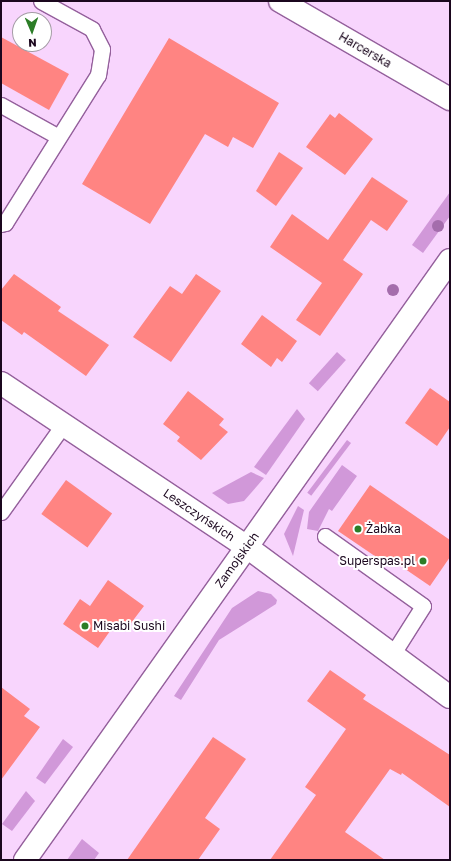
<!DOCTYPE html>
<html>
<head>
<meta charset="utf-8">
<style>
	body { margin:0 }
	#map { position:relative; width:451px; height:861px; overflow:hidden; background:#f8d5fd; font-family:"Golos Text",sans-serif }
	div>[style] { position:absolute }
	.green>* { inset:0; background:#d198d9; transform-origin:0 0 }
	.building>* { inset:0; background:#ff8482; transform-origin:0 0 }
	.roads { filter:drop-shadow(1px 0 #94609c) drop-shadow(-1px 0 #94609c) drop-shadow(0 1px #94609c) drop-shadow(0 -1px #94609c) }
	.service>* { height:15px; margin:-7.5px; padding:0 7.5px; transform-origin:7.5px; border-radius:7.5px; background:#fff }
	.minor>* { height:22px; margin:-11px; padding:0 11px; transform-origin:11px; border-radius:11px; background:#fff }
	.tertiary>* { height:22px; margin:-11px; padding:0 11px; transform-origin:11px; border-radius:11px; background:#fff }
	.trees>* { width:12px; height:12px; margin:-6px; border-radius:50%; background:#a46dac }
	.dots>* { width:11px; height:11px; translate:-50% -50%; box-sizing:border-box; border:2px solid #fff; border-radius:50% }
	span { translate:-50% -50%; white-space:nowrap; text-align:center; line-height:1.15; -webkit-text-stroke:4px #fff; paint-order:stroke }
	.street-label { font-size:12px; color:#1b071e }
	.poi-label { font-size:12px; color:#1b071e }
	.left { translate:0 -50%; text-align:left }
	.right { translate:-100% -50%; text-align:right }
	.frame { position:absolute; inset:0; border:2px solid #1b071e; pointer-events:none }
	.north { position:absolute; left:12px; top:12px; width:40px; height:40px; box-sizing:border-box; background:#fff; border:1px solid #a49ca5; border-radius:50%; rotate:178deg; font-size:11px; font-weight:700; line-height:16px; text-align:center; color:#1b071e }
	.north::after { content:''; display:block; margin:auto; width:14px; height:18px; background:#2c7d27; clip-path:polygon(50% 0,100% 100%,50% 72%,0 100%) }
</style>
</head>
<body>
<div id="map">
	<div class="green">
		<i style="clip-path:polygon(450px 192px,450px 216px,423px 253px,412px 245px)"></i>
		<i style="left:337px;top:352px;width:12px;height:42px;rotate:42deg"></i>
		<i style="clip-path:polygon(297px 409px,305px 419px,266px 475px,254px 467px)"></i>
		<i style="left:347px;top:440px;width:5px;height:66px;rotate:37deg"></i>
		<i style="clip-path:polygon(342px 465px,357px 476px,332px 511px,329px 509px,318px 531px,307px 529px,309px 512px)"></i>
		<i style="clip-path:polygon(251px 472px,264px 478px,244px 501px,228px 504px,212px 493px)"></i>
		<i style="clip-path:polygon(298px 506px,304px 510px,293px 556px,284px 534px)"></i>
		<i style="clip-path:polygon(258px 591px,271px 594px,277px 600px,276px 604px,219px 640px,181px 700px,174px 696px,232px 608px)"></i>
		<i style="clip-path:polygon(63px 739px,73px 747px,45px 784px,36px 778px)"></i>
		<i style="clip-path:polygon(26px 791px,35px 801px,12px 831px,2px 824px)"></i>
		<i style="clip-path:polygon(82px 839px,99px 853px,94px 860px,67px 860px)"></i>
	</div>
	<div class="building">
		<i style="clip-path:polygon(1px 37px,69px 74px,49px 110px,1px 83px)"></i>
		<i style="clip-path:polygon(169px 38px,279px 103px,253px 148px,233px 137px,228px 147px,205px 134px,150px 224px,82px 184px)"></i>
		<i style="clip-path:polygon(339px 113px,373px 139px,345px 175px,306px 147px,330px 114px,335px 118px)"></i>
		<i style="clip-path:polygon(279px 152px,303px 168px,276px 206px,256px 191px)"></i>
		<i style="clip-path:polygon(372px 177px,408px 201px,387px 231px,371px 220px,343px 260px,363px 274px,320px 336px,296px 320px,322px 283px,270px 247px,292px 214px,328px 240px)"></i>
		<i style="clip-path:polygon(14px 274px,61px 307px,58px 311px,109px 345px,86px 376px,24px 332px,22px 335px,1px 320px,1px 290px)"></i>
		<i style="clip-path:polygon(196px 274px,221px 291px,171px 362px,133px 337px,170px 286px,182px 294px)"></i>
		<i style="clip-path:polygon(262px 315px,297px 341px,282px 362px,277px 358px,271px 367px,241px 344px)"></i>
		<i style="clip-path:polygon(430px 388px,450px 402px,450px 427px,437px 446px,405px 423px)"></i>
		<i style="clip-path:polygon(188px 391px,224px 419px,219px 425px,228px 432px,201px 460px,177px 441px,180px 437px,163px 424px)"></i>
		<i style="left:66px;top:480px;width:57px;height:42px;rotate:36deg"></i>
		<i style="clip-path:polygon(370px 485px,450px 540px,450px 557px,430px 586px,392px 560px,388px 565px,338px 531px)"></i>
		<i style="clip-path:polygon(108px 580px,144px 606px,125px 631px,115px 624px,98px 648px,63px 624px,80px 599px,90px 606px)"></i>
		<i style="clip-path:polygon(330px 670px,366px 695px,363px 699px,450px 755px,450px 807px,402px 773px,401px 775px,390px 769px,345px 832px,385px 860px,270px 860px,316px 795px,305px 787px,346px 729px,307px 701px)"></i>
		<i style="clip-path:polygon(1px 687px,30px 709px,24px 716px,40px 727px,1px 780px)"></i>
		<i style="clip-path:polygon(213px 737px,246px 759px,205px 818px,220px 829px,198px 860px,127px 860px)"></i>
	</div>
	<div class="roads">
		<div class="service">
			<i style="left:1px;top:105px;width:64px;rotate:29deg"></i>
			<i style="left:1px;top:224px;width:4px;rotate:-14deg"></i>
			<i style="left:5px;top:223px;width:175px;rotate:-57.9deg"></i>
			<i style="left:98px;top:75px;width:26px;rotate:-81deg"></i>
			<i style="left:102px;top:49px;width:22px;rotate:-117deg"></i>
			<i style="left:92px;top:29px;width:58px;rotate:-151.2deg"></i>
			<i style="left:1px;top:512px;width:107px;rotate:-54.5deg"></i>
			<i style="left:325px;top:536px;width:120px;rotate:35.5deg"></i>
			<i style="left:423px;top:606px;width:58px;rotate:122.3deg"></i>
		</div>
		<div class="minor">
			<i style="left:1px;top:383px;width:296px;rotate:33.7deg"></i>
			<i style="left:247px;top:547px;width:252px;rotate:36.5deg"></i>
		</div>
		<div class="tertiary">
			<i style="left:280px;top:1px;width:196px;rotate:30deg"></i>
			<i style="left:25px;top:860px;width:735px;rotate:-54.69deg"></i>
		</div>
	</div>
	<div class="trees">
		<i style="left:438px;top:226px"></i>
		<i style="left:393px;top:290px"></i>
	</div>
	<div class="dots">
		<i style="left:358px;top:529px;background:#2c7d27"></i>
		<i style="left:423px;top:561px;background:#2c7d27"></i>
		<i style="left:85px;top:626px;background:#2c7d27"></i>
	</div>
	<div class="street-label">
		<span style="left:365px;top:50px;rotate:30deg">Harcerska</span>
		<span style="left:199px;top:515px;rotate:34deg">Leszczyńskich</span>
		<span style="left:237px;top:560px;rotate:-54deg">Zamojskich</span>
	</div>
	<div class="poi-label">
		<span class="left" style="left:366px;top:529px">Żabka</span>
		<span class="right" style="left:415px;top:561px">Superspas.pl</span>
		<span class="left" style="left:93px;top:626px">Misabi Sushi</span>
	</div>
	<div class="frame"></div>
	<div class="north">N</div>
</div>
</body>
</html>
